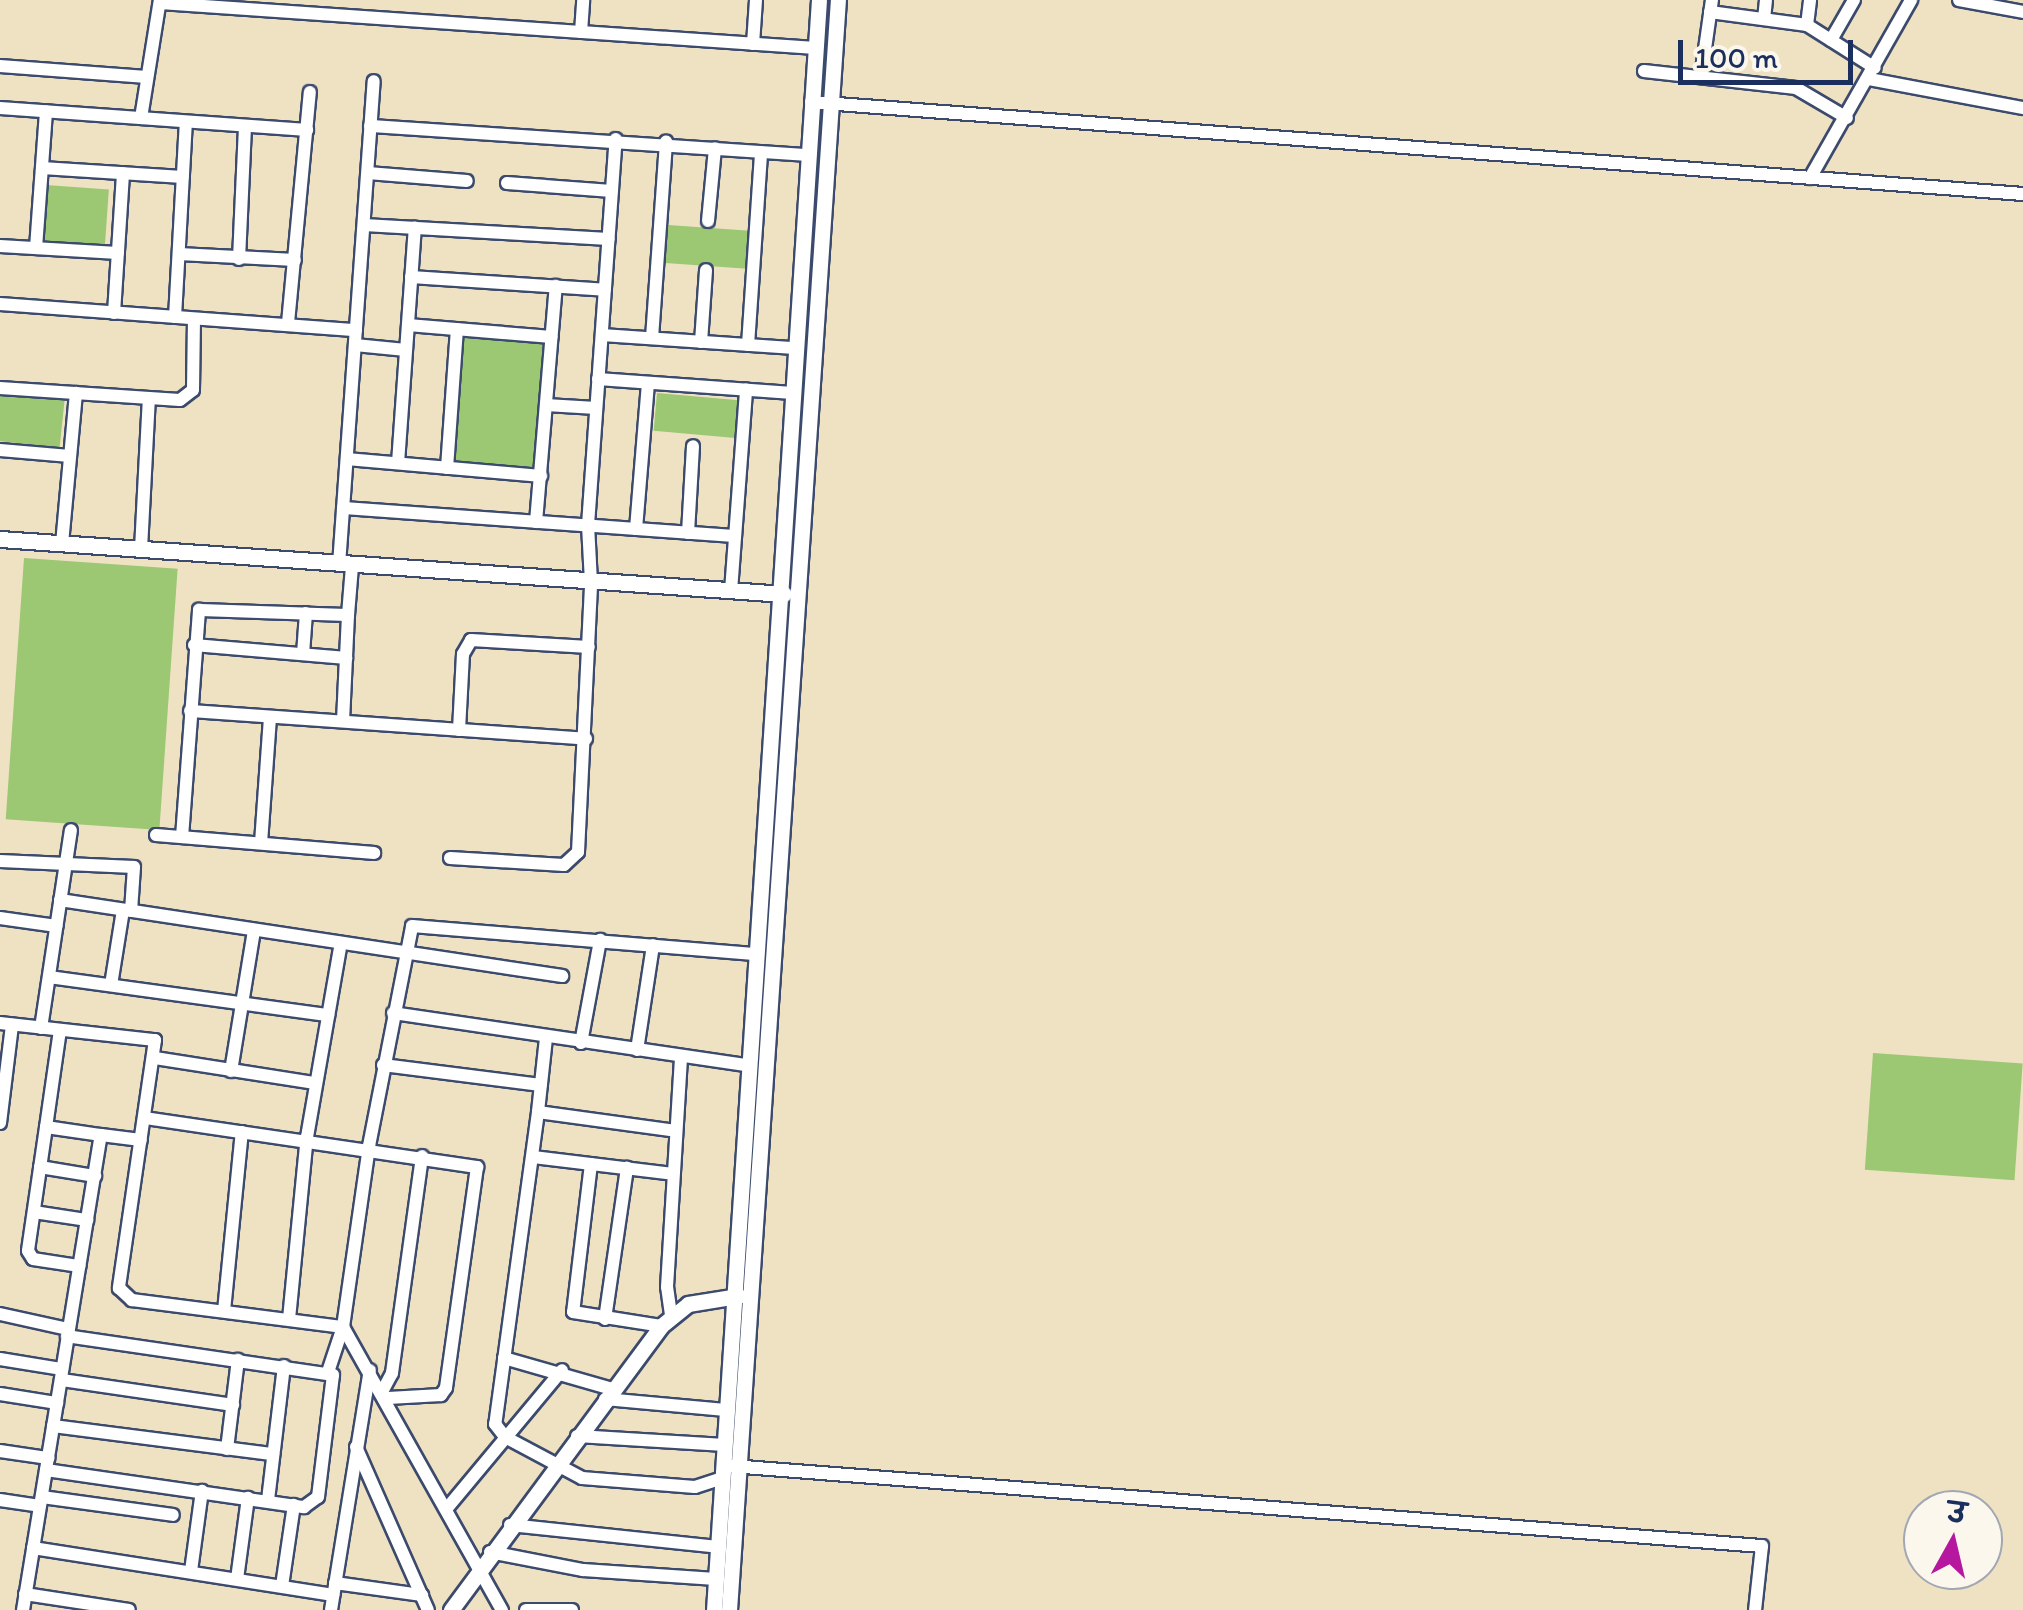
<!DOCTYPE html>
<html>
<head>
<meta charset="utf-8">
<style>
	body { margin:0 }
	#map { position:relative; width:2023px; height:1610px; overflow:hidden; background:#efe2c2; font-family:Itim,"Playpen Sans Deva",sans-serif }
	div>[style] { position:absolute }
	.green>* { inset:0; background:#9cc773; transform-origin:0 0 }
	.roads { filter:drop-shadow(2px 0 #3b4a6d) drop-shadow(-2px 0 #3b4a6d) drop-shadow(0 2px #3b4a6d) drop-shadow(0 -2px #3b4a6d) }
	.minor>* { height:12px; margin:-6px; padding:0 6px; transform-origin:6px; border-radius:6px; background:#fff }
	.tertiary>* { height:15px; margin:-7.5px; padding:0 7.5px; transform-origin:7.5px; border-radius:7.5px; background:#fff }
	span { translate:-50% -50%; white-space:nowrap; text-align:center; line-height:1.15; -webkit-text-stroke:8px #fbf7ec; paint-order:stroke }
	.north { position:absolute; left:1903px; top:1490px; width:100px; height:100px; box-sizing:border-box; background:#fbf7ec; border:2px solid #a1a7b3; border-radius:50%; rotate:8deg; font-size:28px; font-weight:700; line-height:40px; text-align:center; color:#1b2f5e }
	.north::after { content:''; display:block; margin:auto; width:35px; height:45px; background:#b5179e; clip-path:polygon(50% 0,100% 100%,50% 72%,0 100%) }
	.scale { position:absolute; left:1678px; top:40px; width:175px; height:45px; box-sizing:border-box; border:5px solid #1b2f5e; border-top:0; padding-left:12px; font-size:30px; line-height:35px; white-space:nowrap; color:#1b2f5e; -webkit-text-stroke:8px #fbf7ec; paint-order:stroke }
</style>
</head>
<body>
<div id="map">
	<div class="green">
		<i style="left:46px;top:185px;width:63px;height:57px;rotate:4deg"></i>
		<i style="left:668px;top:225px;width:82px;height:38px;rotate:4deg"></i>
		<i style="left:462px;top:335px;width:84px;height:126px;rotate:5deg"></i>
		<i style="left:0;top:393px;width:65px;height:48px;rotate:6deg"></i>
		<i style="left:657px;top:393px;width:82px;height:38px;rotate:5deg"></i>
		<i style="left:24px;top:558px;width:154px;height:262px;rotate:4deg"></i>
		<i style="left:1873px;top:1053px;width:150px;height:117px;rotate:4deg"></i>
	</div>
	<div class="roads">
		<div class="minor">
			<i style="left:1959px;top:0;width:65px;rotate:10.6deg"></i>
			<i style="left:160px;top:3px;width:657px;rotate:3.93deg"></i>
			<i style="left:1710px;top:12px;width:98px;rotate:7.6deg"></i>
			<i style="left:1807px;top:25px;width:80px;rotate:32.3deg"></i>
			<i style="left:1764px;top:19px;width:19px;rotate:-84deg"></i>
			<i style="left:1807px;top:25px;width:25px;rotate:-83deg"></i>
			<i style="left:581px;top:32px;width:32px;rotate:-86deg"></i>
			<i style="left:1831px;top:40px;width:46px;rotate:-60.1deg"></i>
			<i style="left:753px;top:44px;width:44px;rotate:-86.1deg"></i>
			<i style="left:0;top:66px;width:147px;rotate:4.3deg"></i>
			<i style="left:1644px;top:71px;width:153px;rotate:6.4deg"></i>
			<i style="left:1796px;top:88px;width:59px;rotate:30.5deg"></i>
			<i style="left:1701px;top:77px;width:78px;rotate:-81.9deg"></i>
			<i style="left:1869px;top:79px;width:157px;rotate:10.7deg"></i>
			<i style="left:811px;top:102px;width:1215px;rotate:4.34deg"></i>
			<i style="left:0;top:108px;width:308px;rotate:4.1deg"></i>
			<i style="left:141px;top:118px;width:120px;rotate:-80.9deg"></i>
			<i style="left:370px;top:126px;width:441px;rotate:3.8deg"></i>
			<i style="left:42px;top:168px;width:141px;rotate:3.7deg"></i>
			<i style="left:368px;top:173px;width:99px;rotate:4.6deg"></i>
			<i style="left:1810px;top:178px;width:205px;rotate:-60.4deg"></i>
			<i style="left:507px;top:183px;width:105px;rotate:4.4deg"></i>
			<i style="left:708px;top:221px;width:73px;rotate:-84.5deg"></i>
			<i style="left:364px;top:225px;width:245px;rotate:3.3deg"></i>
			<i style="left:0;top:246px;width:118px;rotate:3.4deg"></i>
			<i style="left:36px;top:248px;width:137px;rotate:-85.8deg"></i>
			<i style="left:179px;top:254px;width:116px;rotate:3deg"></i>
			<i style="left:239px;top:259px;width:133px;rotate:-87.4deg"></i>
			<i style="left:411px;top:277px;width:194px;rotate:3.8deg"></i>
			<i style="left:0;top:304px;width:357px;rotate:4.2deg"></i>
			<i style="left:114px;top:313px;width:140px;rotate:-86.3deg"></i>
			<i style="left:175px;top:317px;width:195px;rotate:-86.8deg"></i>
			<i style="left:288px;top:323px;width:232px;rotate:-84.6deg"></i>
			<i style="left:408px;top:325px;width:144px;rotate:4.8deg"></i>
			<i style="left:602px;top:335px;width:193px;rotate:3.9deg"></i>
			<i style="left:652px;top:338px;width:197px;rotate:-85.9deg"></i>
			<i style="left:701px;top:342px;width:72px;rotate:-86deg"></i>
			<i style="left:355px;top:345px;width:51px;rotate:5.6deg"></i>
			<i style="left:748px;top:345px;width:193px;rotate:-86.1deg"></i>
			<i style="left:598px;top:379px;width:195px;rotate:4.1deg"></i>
			<i style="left:0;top:388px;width:180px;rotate:3.8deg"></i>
			<i style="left:180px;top:400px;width:16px;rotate:-38deg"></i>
			<i style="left:193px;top:390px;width:71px;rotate:-89.2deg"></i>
			<i style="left:546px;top:405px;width:50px;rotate:3.4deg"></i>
			<i style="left:0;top:450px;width:70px;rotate:4.9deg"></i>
			<i style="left:347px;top:459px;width:195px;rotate:5deg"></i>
			<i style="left:398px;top:463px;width:236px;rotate:-85.9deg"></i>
			<i style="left:447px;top:468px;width:139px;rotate:-85.9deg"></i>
			<i style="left:343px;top:508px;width:393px;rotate:4.1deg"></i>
			<i style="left:536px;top:522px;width:237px;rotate:-85.2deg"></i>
			<i style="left:636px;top:529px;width:146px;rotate:-85.3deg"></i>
			<i style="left:688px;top:533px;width:87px;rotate:-86.7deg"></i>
			<i style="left:62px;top:544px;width:152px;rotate:-84.7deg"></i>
			<i style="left:141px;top:549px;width:151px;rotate:-87deg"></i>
			<i style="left:339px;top:565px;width:485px;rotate:-85.9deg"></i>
			<i style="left:731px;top:591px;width:202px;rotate:-85.7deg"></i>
			<i style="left:348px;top:615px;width:49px;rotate:-85.3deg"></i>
			<i style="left:194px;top:645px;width:153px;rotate:4.9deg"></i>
			<i style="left:303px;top:654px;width:41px;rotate:-85.8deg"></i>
			<i style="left:190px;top:711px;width:397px;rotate:4deg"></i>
			<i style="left:459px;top:730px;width:76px;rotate:-87deg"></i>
			<i style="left:463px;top:654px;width:16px;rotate:-60deg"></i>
			<i style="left:471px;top:640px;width:118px;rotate:3.4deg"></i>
			<i style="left:156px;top:835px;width:219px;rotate:4.7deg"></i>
			<i style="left:182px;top:837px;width:228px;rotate:-85.7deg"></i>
			<i style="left:199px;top:610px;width:149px;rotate:1.9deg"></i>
			<i style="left:348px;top:615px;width:106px;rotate:92.7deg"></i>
			<i style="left:261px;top:843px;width:126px;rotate:-85.9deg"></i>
			<i style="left:450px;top:858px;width:114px;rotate:3.5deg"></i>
			<i style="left:564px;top:865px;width:19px;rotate:-43deg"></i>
			<i style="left:578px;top:852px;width:270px;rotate:-87.2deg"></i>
			<i style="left:591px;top:582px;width:57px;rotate:-93deg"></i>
			<i style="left:588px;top:525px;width:387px;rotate:-85.9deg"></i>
			<i style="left:0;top:861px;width:134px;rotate:2.6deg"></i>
			<i style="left:134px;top:867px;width:44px;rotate:93.9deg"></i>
			<i style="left:60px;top:900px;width:508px;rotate:8.61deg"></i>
			<i style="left:0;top:918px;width:57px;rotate:8.1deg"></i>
			<i style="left:49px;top:977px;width:282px;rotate:7.8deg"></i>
			<i style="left:111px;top:985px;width:76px;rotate:-80.9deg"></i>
			<i style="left:393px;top:1013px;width:357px;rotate:8.4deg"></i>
			<i style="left:0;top:1023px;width:156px;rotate:6.3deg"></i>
			<i style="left:155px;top:1040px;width:251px;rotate:98.3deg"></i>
			<i style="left:119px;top:1288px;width:18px;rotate:43deg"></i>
			<i style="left:132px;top:1300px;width:213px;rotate:7.3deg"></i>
			<i style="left:343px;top:1327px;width:325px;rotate:60.7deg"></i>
			<i style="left:41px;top:1028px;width:200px;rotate:-81.4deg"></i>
			<i style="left:60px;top:1030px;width:98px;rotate:98.2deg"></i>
			<i style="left:46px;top:1127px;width:56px;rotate:8.3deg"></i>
			<i style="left:546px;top:1038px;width:74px;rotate:96.2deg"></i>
			<i style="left:538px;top:1112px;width:139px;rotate:7.8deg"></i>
			<i style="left:581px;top:1043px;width:105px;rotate:-79.5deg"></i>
			<i style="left:637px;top:1050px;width:106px;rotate:-81.3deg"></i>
			<i style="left:155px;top:1058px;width:162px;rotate:8.9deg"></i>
			<i style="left:383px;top:1065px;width:159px;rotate:7.2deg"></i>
			<i style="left:231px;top:1071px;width:143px;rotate:-80.7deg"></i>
			<i style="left:538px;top:1112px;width:315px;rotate:97.8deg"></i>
			<i style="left:495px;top:1424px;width:16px;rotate:52deg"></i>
			<i style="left:505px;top:1437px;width:87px;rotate:28deg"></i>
			<i style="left:582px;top:1478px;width:113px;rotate:4.6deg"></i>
			<i style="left:695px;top:1487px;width:29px;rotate:-18deg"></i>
			<i style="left:145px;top:1118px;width:336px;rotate:8.4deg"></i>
			<i style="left:477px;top:1167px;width:223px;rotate:98deg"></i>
			<i style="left:446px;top:1388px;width:9px;rotate:126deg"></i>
			<i style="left:441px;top:1395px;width:53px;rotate:176.8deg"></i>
			<i style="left:0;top:1123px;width:99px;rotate:-83deg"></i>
			<i style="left:46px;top:1127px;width:125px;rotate:98.3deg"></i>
			<i style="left:28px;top:1251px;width:9px;rotate:58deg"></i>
			<i style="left:33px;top:1259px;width:47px;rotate:8.7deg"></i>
			<i style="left:533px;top:1157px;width:141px;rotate:6.9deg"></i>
			<i style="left:591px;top:1164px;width:149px;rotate:96.9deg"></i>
			<i style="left:573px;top:1312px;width:89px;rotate:9deg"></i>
			<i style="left:40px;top:1167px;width:56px;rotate:9.3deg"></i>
			<i style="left:34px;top:1212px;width:54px;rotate:8.6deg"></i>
			<i style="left:224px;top:1311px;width:180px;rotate:-84.3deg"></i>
			<i style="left:0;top:1314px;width:70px;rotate:12.4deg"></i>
			<i style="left:671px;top:1315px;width:28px;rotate:-98deg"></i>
			<i style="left:667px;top:1287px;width:230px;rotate:-86.5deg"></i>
			<i style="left:289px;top:1319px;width:183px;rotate:-84.4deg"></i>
			<i style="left:307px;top:1137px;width:197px;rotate:-80.1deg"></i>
			<i style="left:605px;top:1319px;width:153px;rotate:-81.7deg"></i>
			<i style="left:504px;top:1358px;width:112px;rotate:16deg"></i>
			<i style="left:0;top:1359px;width:63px;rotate:9.2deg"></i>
			<i style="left:328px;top:1372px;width:47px;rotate:-71.6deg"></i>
			<i style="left:343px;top:1327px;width:183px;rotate:-81.8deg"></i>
			<i style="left:369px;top:1146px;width:224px;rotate:-78.9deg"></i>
			<i style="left:412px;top:926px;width:343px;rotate:4.7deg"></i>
			<i style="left:62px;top:1380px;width:173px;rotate:8.3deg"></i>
			<i style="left:383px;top:1390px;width:19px;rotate:-62deg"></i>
			<i style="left:392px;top:1373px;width:219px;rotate:-82.1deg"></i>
			<i style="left:0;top:1394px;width:58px;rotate:9deg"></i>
			<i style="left:605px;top:1399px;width:121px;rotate:5.2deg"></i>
			<i style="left:53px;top:1426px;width:222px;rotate:7.3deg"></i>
			<i style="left:577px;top:1436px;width:148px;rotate:3.5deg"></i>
			<i style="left:356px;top:1447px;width:178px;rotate:66.2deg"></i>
			<i style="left:227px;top:1449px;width:90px;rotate:-83deg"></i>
			<i style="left:0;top:1451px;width:49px;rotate:8.3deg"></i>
			<i style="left:731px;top:1466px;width:1034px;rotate:4.44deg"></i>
			<i style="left:1762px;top:1546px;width:64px;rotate:96.2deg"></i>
			<i style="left:46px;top:1470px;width:261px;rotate:8.2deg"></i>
			<i style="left:304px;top:1507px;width:17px;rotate:-36deg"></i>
			<i style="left:318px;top:1497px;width:123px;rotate:-83deg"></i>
			<i style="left:333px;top:1375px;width:269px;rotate:-171.7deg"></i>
			<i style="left:42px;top:1497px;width:132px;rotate:7.8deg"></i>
			<i style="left:0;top:1500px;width:40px;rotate:8.5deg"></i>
			<i style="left:268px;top:1500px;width:135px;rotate:-83.2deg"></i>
			<i style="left:448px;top:1507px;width:178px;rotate:-50.2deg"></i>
			<i style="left:510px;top:1525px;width:209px;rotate:6deg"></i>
			<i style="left:33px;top:1548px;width:304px;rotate:8.9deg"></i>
			<i style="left:490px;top:1552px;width:95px;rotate:11deg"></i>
			<i style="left:583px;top:1570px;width:133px;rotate:3.9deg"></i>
			<i style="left:191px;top:1571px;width:81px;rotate:-82.2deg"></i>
			<i style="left:237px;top:1579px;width:82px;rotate:-82.3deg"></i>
			<i style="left:335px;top:1583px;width:88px;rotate:7.9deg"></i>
			<i style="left:282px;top:1586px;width:82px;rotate:-81.6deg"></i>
			<i style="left:25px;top:1594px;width:105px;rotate:8.7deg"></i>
			<i style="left:23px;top:1610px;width:481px;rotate:-80.7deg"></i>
			<i style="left:101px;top:1135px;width:40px;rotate:7.1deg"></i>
			<i style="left:331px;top:1610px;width:243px;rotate:-80.8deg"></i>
			<i style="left:526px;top:1610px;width:46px"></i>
		</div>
		<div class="tertiary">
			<i style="left:0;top:539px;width:786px;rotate:4.01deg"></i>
			<i style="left:451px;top:1610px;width:353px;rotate:-53.5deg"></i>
			<i style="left:661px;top:1326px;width:35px;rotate:-39deg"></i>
			<i style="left:688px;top:1304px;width:51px;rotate:-9.1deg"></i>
			<i style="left:714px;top:1610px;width:1613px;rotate:-86.27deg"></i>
			<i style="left:729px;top:1610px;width:1614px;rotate:-86.13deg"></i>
		</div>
	</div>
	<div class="north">उ</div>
	<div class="scale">100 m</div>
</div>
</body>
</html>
